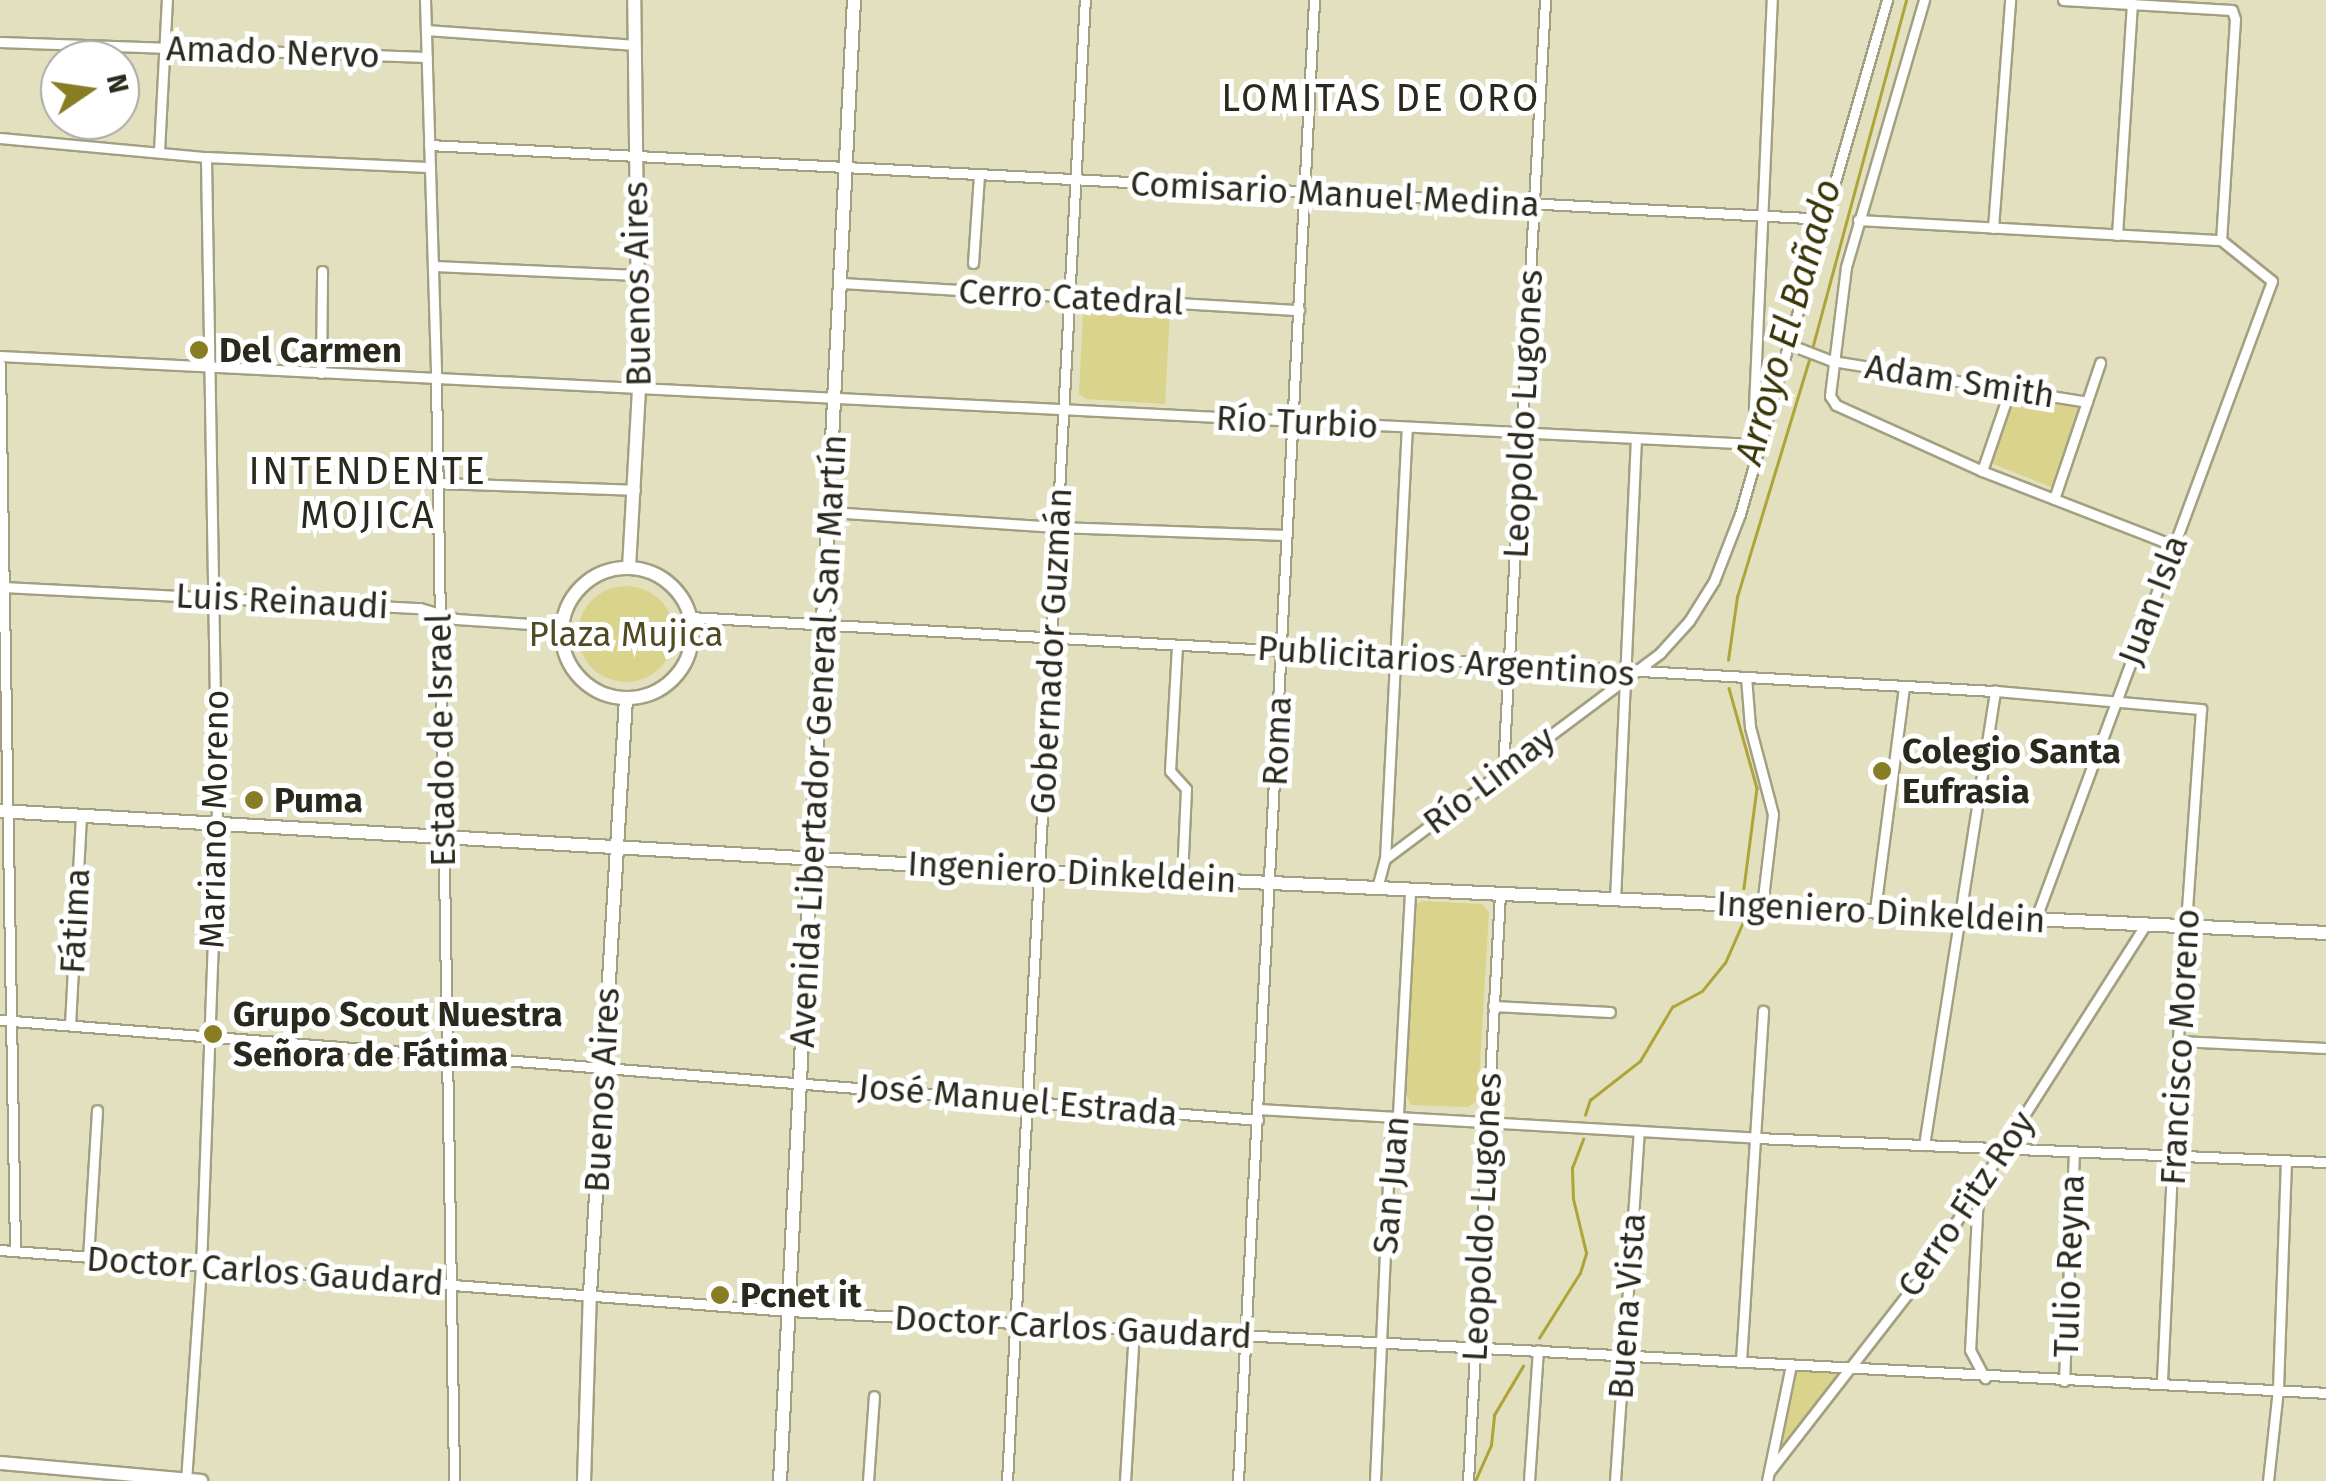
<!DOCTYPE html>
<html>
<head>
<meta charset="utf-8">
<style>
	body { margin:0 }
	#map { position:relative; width:2326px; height:1481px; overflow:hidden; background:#e3e0c0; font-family:"Fira Sans",sans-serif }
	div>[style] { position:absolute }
	.green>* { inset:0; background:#dad38c }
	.round { border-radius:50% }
	.stream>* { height:2.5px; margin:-1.25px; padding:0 1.25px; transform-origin:1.25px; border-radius:1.25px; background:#afa438 }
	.roads { filter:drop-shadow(2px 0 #a3a081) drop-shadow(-2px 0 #a3a081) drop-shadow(0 2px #a3a081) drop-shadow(0 -2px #a3a081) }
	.minor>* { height:9px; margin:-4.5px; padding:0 4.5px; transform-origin:4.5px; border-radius:4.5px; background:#fff }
	.secondary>* { height:12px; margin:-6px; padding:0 6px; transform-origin:6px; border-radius:6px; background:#fff }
	.secondary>.ring { margin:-6px; padding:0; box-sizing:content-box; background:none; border:12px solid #fff; border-radius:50% }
	.dots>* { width:28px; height:28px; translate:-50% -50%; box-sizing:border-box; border:5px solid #fff; border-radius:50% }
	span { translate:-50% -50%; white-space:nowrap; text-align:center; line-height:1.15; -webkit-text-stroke:10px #fff; paint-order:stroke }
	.street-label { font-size:35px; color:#2a291d }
	.poi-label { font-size:35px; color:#2a291d; font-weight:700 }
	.left { translate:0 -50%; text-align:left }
	.park-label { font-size:35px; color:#504b20 }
	.neighbourhood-label { font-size:38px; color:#2a291d; letter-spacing:2.5px }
	.water-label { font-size:38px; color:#3a3507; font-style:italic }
	.north { position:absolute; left:40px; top:40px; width:100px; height:100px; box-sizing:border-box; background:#fff; border:2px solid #aaa9a5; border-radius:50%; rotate:77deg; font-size:28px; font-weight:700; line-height:40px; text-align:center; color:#2a291d }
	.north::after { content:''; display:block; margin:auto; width:35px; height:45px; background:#877e24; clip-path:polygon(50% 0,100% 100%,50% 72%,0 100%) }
</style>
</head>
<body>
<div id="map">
	<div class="green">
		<i style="clip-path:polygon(1090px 307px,1170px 310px,1165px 404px,1086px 399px,1079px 394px,1083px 313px)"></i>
		<i style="clip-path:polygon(2015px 395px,2081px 407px,2053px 488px,1991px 463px)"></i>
		<i class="round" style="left:578px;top:586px;width:96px;height:96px"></i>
		<i style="clip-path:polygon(1423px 901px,1482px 904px,1489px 912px,1478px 1100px,1468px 1107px,1411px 1105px,1405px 1093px,1415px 904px)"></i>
		<i style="clip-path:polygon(1796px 1370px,1838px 1373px,1777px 1455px)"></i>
	</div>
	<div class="stream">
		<i style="left:1728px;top:660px;width:64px;rotate:-81.9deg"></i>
		<i style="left:1737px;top:597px;width:248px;rotate:-73.1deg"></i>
		<i style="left:1809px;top:360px;width:373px;rotate:-74.9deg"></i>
		<i style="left:1729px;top:688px;width:104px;rotate:74.4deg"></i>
		<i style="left:1757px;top:788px;width:101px;rotate:97.4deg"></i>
		<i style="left:1585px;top:1115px;width:16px;rotate:-72deg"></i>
		<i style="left:1590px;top:1100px;width:63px;rotate:-38deg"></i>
		<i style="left:1640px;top:1061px;width:63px;rotate:-59.3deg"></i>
		<i style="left:1672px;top:1007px;width:34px;rotate:-28deg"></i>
		<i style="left:1702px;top:991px;width:36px;rotate:-51deg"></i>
		<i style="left:1725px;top:963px;width:45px;rotate:-66.3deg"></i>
		<i style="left:1539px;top:1338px;width:77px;rotate:-57.8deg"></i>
		<i style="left:1580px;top:1273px;width:21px;rotate:-73deg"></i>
		<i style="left:1586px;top:1253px;width:56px;rotate:-103.5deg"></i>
		<i style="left:1573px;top:1199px;width:31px;rotate:-92deg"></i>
		<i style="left:1572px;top:1168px;width:31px;rotate:-69deg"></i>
		<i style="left:1475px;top:1481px;width:39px;rotate:-66deg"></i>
		<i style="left:1491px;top:1445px;width:30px;rotate:-84deg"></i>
		<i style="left:1494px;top:1415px;width:57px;rotate:-59.4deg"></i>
	</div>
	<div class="roads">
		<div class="minor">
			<i style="left:425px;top:0;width:379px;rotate:88.3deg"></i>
			<i style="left:436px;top:379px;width:1102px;rotate:89.06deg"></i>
			<i style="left:1924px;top:0;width:278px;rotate:106.3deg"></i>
			<i style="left:1846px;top:267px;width:130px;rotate:97.1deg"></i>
			<i style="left:1830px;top:396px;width:11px;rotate:56deg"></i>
			<i style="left:1836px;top:405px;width:160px;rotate:24.3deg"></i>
			<i style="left:1982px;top:471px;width:207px;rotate:21.2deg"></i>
			<i style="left:2063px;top:0;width:169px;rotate:3.4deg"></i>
			<i style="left:2232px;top:10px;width:9px;rotate:72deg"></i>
			<i style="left:2235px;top:19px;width:221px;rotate:93.6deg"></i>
			<i style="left:426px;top:30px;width:210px;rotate:4.1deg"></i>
			<i style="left:0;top:42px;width:427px;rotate:2deg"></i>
			<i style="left:0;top:138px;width:207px;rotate:5.3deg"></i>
			<i style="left:206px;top:157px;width:222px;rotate:2.6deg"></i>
			<i style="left:429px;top:145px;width:1398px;rotate:3.03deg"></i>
			<i style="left:159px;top:151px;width:151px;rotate:-87deg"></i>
			<i style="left:1858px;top:220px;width:364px;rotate:3.2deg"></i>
			<i style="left:2221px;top:240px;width:65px;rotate:38.8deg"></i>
			<i style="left:2272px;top:281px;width:679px;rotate:110.33deg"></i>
			<i style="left:1993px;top:228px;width:229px;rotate:-85.7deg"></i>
			<i style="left:2117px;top:235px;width:232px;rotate:-86.3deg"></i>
			<i style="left:973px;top:263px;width:87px;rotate:-86.1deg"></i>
			<i style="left:433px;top:266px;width:205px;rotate:2.5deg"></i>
			<i style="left:842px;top:283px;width:458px;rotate:3.4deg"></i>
			<i style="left:1788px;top:344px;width:47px;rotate:21.1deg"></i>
			<i style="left:1832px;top:361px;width:258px;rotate:9.1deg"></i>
			<i style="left:0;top:356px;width:1760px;rotate:2.87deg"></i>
			<i style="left:0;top:364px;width:887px;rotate:89.03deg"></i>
			<i style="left:321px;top:373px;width:102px;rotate:-89.4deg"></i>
			<i style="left:1761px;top:431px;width:25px;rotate:-106deg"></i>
			<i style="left:1754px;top:407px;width:407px;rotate:-87.5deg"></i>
			<i style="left:1982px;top:471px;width:87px;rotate:-71.1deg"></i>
			<i style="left:437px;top:483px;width:198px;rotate:2deg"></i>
			<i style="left:2054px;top:499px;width:144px;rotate:-71.3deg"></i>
			<i style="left:830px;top:512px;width:227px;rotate:3.8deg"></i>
			<i style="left:1057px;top:527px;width:229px;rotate:2deg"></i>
			<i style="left:3px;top:587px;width:418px;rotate:2.9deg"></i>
			<i style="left:420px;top:608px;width:38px;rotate:17deg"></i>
			<i style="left:456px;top:619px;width:106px;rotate:3.8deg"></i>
			<i style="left:690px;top:617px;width:1307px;rotate:3.25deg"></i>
			<i style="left:1995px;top:691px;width:207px;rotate:5deg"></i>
			<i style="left:2201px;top:709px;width:333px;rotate:94deg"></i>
			<i style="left:2178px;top:1041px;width:343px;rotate:92.7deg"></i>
			<i style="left:1177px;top:646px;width:125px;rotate:93.2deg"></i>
			<i style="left:1170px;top:771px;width:24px;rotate:48deg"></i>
			<i style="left:1186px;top:789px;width:89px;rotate:92.6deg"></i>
			<i style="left:1746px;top:677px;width:50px;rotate:85.4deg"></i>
			<i style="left:1750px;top:727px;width:90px;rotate:75.2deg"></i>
			<i style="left:1773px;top:814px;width:93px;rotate:96.8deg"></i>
			<i style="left:1503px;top:769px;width:770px;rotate:-86.87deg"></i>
			<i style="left:1385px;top:859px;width:344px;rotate:-36.8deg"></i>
			<i style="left:1660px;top:653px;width:43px;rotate:-47.8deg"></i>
			<i style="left:1689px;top:621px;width:47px;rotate:-58deg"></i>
			<i style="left:1714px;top:581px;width:72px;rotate:-68.8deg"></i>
			<i style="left:1740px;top:514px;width:535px;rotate:-74.04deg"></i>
			<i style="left:1377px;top:888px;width:30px;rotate:-75deg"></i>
			<i style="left:1385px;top:859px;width:432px;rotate:-87.1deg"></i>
			<i style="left:1615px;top:900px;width:461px;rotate:-87.4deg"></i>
			<i style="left:1875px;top:910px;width:225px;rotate:-82.6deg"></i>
			<i style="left:1493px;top:1006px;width:117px;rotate:2.9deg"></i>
			<i style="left:0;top:1020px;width:1262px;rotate:4.54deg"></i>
			<i style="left:70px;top:1025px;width:209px;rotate:-87deg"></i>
			<i style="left:2178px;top:1041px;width:148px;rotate:2.7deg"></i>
			<i style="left:1258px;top:1109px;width:500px;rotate:3.3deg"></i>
			<i style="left:1757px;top:1138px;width:570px;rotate:2.42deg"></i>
			<i style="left:1924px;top:1145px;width:460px;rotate:-81.1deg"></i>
			<i style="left:1978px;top:1194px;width:156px;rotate:92.9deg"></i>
			<i style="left:1970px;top:1350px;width:32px;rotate:62deg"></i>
			<i style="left:0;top:1250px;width:791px;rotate:4.42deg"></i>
			<i style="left:789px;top:1311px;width:1539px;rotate:3.05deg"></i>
			<i style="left:88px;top:1258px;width:148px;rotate:-86.5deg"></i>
			<i style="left:1741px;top:1361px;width:351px;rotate:-86.4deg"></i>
			<i style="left:2064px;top:1381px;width:229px;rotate:-87.5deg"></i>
			<i style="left:1769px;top:1472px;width:247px;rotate:-52.1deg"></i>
			<i style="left:1921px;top:1277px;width:417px;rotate:-57.5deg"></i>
			<i style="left:186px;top:1481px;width:216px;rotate:-86deg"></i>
			<i style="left:201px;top:1266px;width:443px;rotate:-87.9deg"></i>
			<i style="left:217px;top:823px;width:666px;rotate:-90.95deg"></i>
			<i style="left:868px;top:1481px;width:85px;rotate:-86deg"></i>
			<i style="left:1007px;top:1481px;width:1483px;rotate:-86.99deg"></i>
			<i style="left:1125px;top:1481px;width:151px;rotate:-86.6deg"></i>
			<i style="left:1238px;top:1481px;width:1483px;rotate:-87.06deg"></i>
			<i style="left:1375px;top:1481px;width:350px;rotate:-87.5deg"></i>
			<i style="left:1390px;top:1131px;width:19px;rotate:-65deg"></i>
			<i style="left:1398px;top:1114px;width:225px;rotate:-86.9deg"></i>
			<i style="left:1468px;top:1481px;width:588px;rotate:-86.88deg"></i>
			<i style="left:1529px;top:1481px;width:131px;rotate:-86.1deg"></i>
			<i style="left:1615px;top:1481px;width:351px;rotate:-86.1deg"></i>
			<i style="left:1767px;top:1481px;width:118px;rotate:-78.3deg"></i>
			<i style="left:2268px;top:1481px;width:93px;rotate:-83.8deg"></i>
			<i style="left:2278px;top:1389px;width:228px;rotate:-88deg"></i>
		</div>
		<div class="secondary">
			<i style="left:629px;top:568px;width:179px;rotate:-86.8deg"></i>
			<i style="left:639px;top:389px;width:389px;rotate:-90.7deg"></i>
			<i class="ring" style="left:562px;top:568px;width:118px;height:118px"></i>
			<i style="left:0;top:811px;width:1041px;rotate:3.36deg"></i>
			<i style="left:1039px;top:872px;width:1288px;rotate:2.71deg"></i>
			<i style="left:0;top:1463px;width:202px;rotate:5.1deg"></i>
			<i style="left:584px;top:1481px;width:187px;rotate:-88.2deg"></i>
			<i style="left:590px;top:1294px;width:596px;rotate:-86.54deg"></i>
			<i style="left:780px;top:1481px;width:1483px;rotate:-87.14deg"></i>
		</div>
	</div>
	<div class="dots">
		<i style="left:199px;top:350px;background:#877e24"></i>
		<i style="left:1882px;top:771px;background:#877e24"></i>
		<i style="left:254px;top:800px;background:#877e24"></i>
		<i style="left:213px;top:1034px;background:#877e24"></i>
		<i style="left:720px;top:1295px;background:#877e24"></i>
	</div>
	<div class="street-label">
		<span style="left:273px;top:52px;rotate:2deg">Amado Nervo</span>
		<span style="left:1335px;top:194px;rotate:3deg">Comisario Manuel Medina</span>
		<span style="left:637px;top:284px;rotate:-91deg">Buenos Aires</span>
		<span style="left:1071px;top:297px;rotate:3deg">Cerro Catedral</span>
		<span style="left:1960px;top:381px;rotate:9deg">Adam Smith</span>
		<span style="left:1523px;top:414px;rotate:-87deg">Leopoldo Lugones</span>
		<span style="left:1297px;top:422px;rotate:3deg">Río Turbio</span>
		<span style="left:2153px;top:600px;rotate:-69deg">Juan Isla</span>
		<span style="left:282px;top:601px;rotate:3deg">Luis Reinaudi</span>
		<span style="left:1051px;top:651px;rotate:-87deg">Gobernador Guzmán</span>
		<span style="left:1446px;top:661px;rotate:4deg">Publicitarios Argentinos</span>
		<span style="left:441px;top:740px;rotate:-91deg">Estado de Israel</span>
		<span style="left:818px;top:741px;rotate:-87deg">Avenida Libertador General San Martín</span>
		<span style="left:1277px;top:741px;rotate:-87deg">Roma</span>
		<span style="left:1489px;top:780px;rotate:-37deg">Río Limay</span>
		<span style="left:214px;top:819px;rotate:-89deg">Mariano Moreno</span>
		<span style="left:1072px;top:872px;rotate:3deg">Ingeniero Dinkeldein</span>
		<span style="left:1881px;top:912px;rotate:3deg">Ingeniero Dinkeldein</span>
		<span style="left:75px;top:921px;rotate:-87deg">Fátima</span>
		<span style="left:2180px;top:1047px;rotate:-87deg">Francisco Moreno</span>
		<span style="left:602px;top:1090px;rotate:-87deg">Buenos Aires</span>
		<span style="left:1018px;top:1100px;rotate:5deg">José Manuel Estrada</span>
		<span style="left:1391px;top:1185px;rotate:-85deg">San Juan</span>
		<span style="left:1966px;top:1204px;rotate:-56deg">Cerro Fitz Roy</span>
		<span style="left:1482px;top:1217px;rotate:-87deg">Leopoldo Lugones</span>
		<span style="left:2069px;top:1266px;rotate:-88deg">Tulio Reyna</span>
		<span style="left:265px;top:1271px;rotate:4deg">Doctor Carlos Gaudard</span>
		<span style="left:1627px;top:1306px;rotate:-86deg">Buena Vista</span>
		<span style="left:1073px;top:1327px;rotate:3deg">Doctor Carlos Gaudard</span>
	</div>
	<div class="poi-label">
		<span class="left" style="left:219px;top:350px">Del Carmen</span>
		<span class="left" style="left:1902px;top:771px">Colegio Santa<br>Eufrasia</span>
		<span class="left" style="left:274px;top:800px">Puma</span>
		<span class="left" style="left:233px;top:1034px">Grupo Scout Nuestra<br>Señora de Fátima</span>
		<span class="left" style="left:740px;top:1295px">Pcnet it</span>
	</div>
	<div class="park-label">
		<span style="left:626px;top:634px">Plaza Mujica</span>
	</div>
	<div class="neighbourhood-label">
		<span style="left:1381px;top:99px">LOMITAS DE ORO</span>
		<span style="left:368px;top:494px">INTENDENTE<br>MOJICA</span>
	</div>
	<div class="water-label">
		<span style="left:1789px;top:322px;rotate:-74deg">Arroyo El Bañado</span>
	</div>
	<div class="north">N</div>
</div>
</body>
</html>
